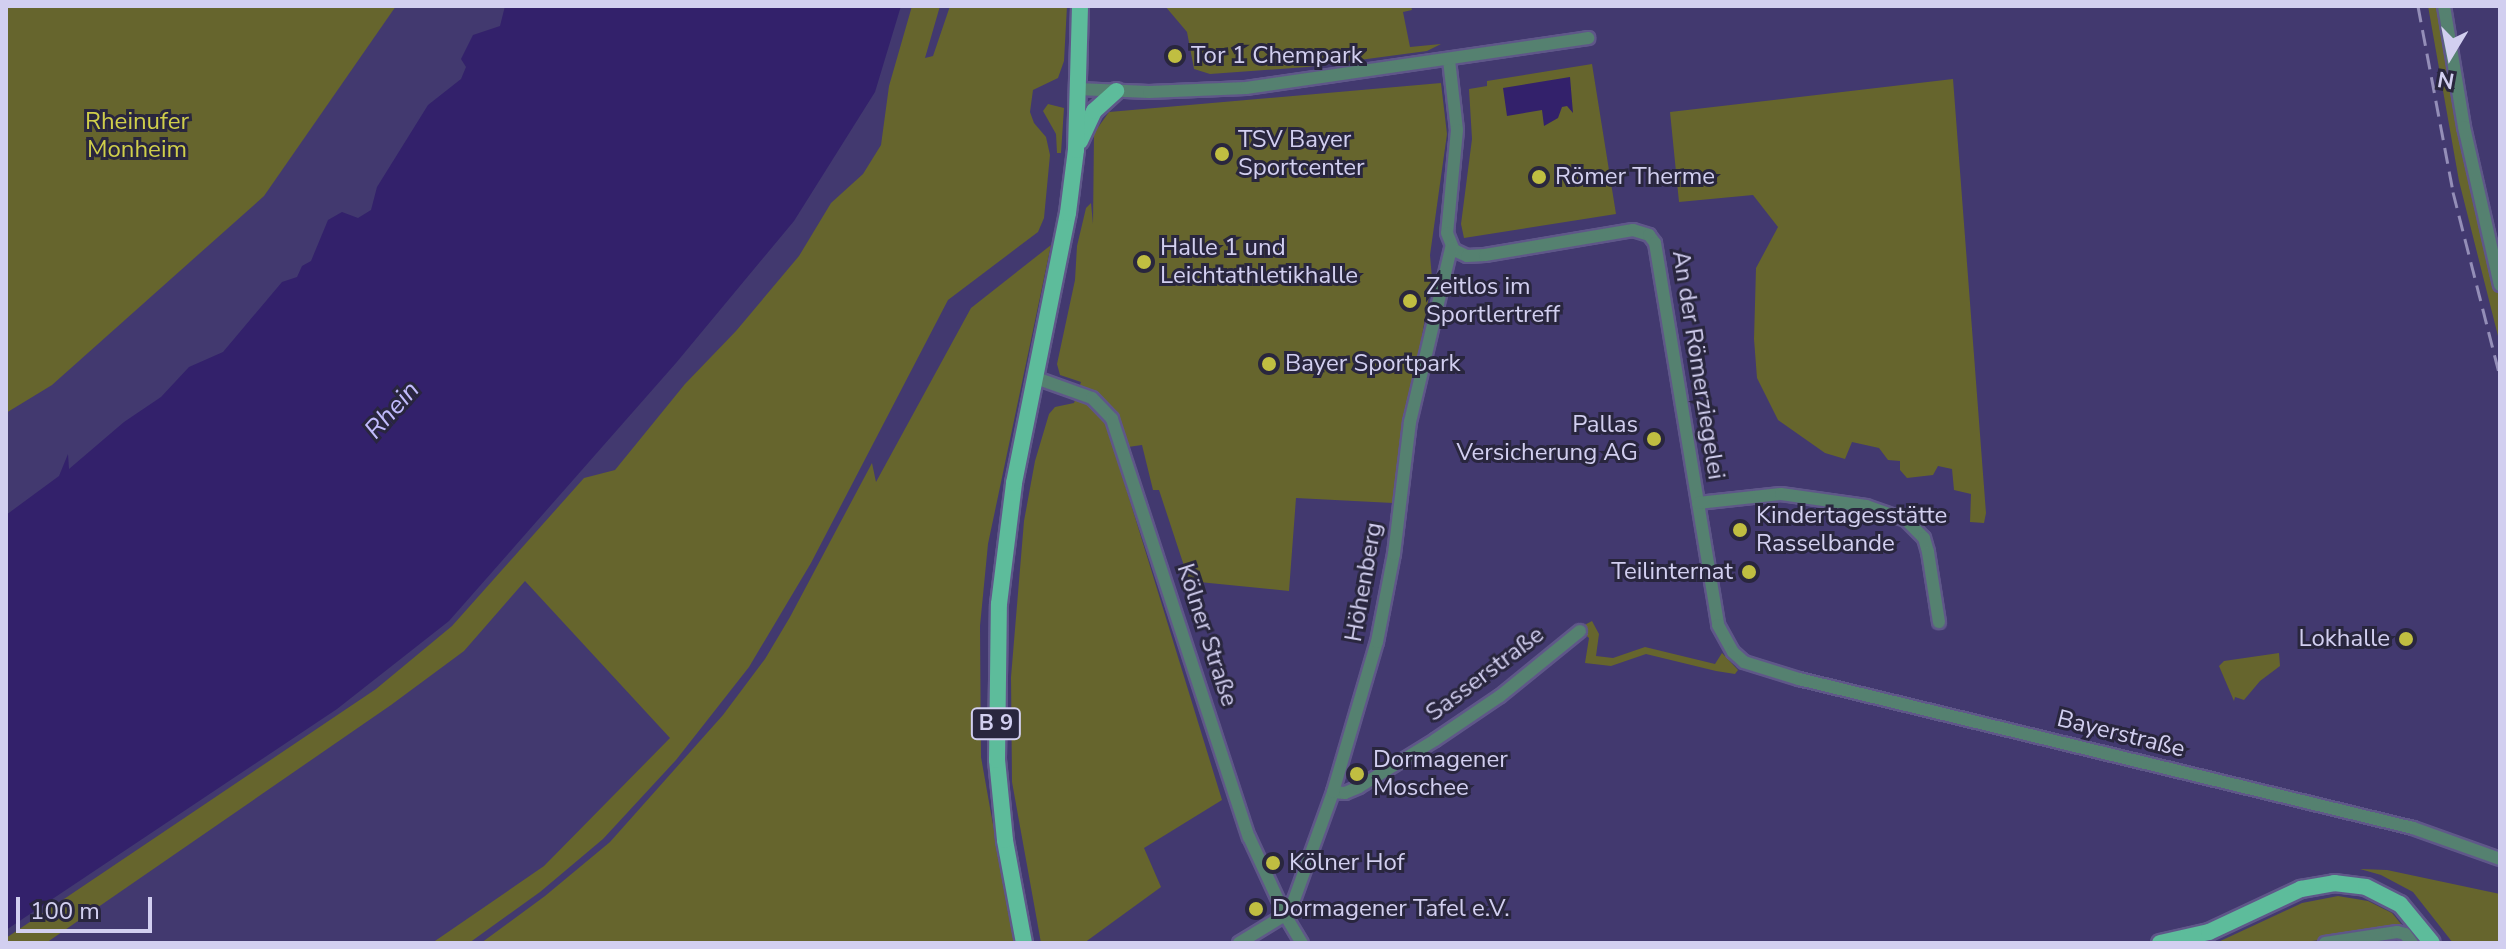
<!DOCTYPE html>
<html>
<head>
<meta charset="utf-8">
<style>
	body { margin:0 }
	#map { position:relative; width:2506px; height:949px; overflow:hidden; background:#42396f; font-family:"Nunito Sans",sans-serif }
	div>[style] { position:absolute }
	.green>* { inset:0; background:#66652d }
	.water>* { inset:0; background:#33216b }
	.roads { filter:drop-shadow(2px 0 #5f5789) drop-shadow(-2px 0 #5f5789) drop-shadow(0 2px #5f5789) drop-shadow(0 -2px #5f5789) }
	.minor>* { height:12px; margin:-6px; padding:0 6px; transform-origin:6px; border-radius:6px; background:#558170 }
	.major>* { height:16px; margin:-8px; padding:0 8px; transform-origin:8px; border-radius:8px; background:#5dbc9b }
	.rail>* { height:3px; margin-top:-1.5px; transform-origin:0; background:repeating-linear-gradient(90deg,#948eb8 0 16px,transparent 0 24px) }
	.dots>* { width:22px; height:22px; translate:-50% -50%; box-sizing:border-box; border:4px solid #29263e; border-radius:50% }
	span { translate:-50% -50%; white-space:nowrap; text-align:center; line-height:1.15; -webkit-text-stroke:6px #29263e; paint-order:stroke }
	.shield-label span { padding:2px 6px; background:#29263e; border:2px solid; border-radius:6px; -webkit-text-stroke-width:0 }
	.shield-label { font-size:22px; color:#d2cff0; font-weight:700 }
	.poi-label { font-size:24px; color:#d2cff0 }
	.left { translate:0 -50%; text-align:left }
	.right { translate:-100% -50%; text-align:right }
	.park-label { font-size:24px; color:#d0cf4a }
	.street-label { font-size:24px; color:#d2cff0 }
	.water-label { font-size:26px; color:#c1bbfc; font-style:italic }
	.frame { position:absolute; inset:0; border:8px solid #d2cff0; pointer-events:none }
	.north { position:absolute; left:2410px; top:16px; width:80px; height:80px; -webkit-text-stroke:6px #29263e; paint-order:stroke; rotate:190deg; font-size:22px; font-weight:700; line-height:32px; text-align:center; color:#d2cff0 }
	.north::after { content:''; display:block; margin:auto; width:28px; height:36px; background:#d2cff0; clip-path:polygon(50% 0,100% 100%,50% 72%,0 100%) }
	.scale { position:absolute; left:16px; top:897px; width:136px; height:36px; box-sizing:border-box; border:4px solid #d2cff0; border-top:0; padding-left:10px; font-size:24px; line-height:28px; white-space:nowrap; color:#d2cff0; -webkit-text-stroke:6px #29263e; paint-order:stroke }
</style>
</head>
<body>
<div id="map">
	<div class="green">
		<i style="clip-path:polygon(6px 6px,396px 6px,264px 196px,52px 385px,6px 413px)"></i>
		<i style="clip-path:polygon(912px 6px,940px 6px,925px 58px,933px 56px,950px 6px,1067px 6px,1064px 61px,1058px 78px,1033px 90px,1030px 112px,1034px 123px,1046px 137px,1050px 155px,1044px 218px,1038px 232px,948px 300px,811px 563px,749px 667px,676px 760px,603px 839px,540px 892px,469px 943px,432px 943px,544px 866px,670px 738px,525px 581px,464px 651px,391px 705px,46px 943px,6px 943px,6px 938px,376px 689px,452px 626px,584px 478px,615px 470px,685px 384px,736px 331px,799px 256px,831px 203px,863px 174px,881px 145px,889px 86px)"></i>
		<i style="clip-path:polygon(1165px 6px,1411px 6px,1412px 10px,1403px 12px,1410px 47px,1441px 44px,1427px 51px,1307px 67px,1210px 74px,1194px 69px,1187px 32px)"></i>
		<i style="clip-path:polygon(2428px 6px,2439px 6px,2460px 127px,2500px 301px,2500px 344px,2459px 181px)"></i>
		<i style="clip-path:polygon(1592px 64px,1616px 214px,1464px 238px,1461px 224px,1472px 139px,1469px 89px,1487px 86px,1487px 81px)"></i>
		<i style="clip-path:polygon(1953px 79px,1986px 513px,1984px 523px,1970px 522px,1971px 494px,1954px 490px,1952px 469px,1938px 466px,1933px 475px,1907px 478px,1900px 470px,1900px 461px,1888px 460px,1879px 448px,1852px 442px,1845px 459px,1825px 453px,1778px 420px,1757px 378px,1754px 339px,1756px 268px,1778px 227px,1753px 195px,1679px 202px,1670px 112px)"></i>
		<i style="clip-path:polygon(1441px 83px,1447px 134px,1430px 255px,1432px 278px,1393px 503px,1296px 498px,1289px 591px,1189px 581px,1159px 490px,1153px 490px,1142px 445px,1114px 449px,1222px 800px,1144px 848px,1161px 887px,1084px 943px,1041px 943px,1012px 782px,1011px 677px,1024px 521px,1035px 461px,1049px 414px,1055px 407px,1074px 403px,1081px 382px,1060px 375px,1057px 364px,1075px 280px,1077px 246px,1086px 208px,1091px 203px,1093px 224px,1094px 133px,1109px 112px)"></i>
		<i style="clip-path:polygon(1048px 104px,1064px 108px,1061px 153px,1057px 153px,1056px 134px,1043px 111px)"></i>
		<i style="clip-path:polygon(1051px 245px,988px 544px,980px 626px,981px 757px,1014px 943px,481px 943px,545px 896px,610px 842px,723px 715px,765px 659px,790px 617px,872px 463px,876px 482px,971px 308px)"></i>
		<i style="clip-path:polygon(1592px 621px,1599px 634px,1596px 656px,1613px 658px,1645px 647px,1715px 664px,1722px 653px,1738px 670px,1735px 674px,1716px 671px,1646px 654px,1611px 666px,1585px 663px,1589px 638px,1579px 628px)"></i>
		<i style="clip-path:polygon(2279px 653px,2280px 666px,2260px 681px,2244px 700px,2235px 697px,2234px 701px,2219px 666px,2224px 661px)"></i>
		<i style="clip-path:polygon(2360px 869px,2387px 870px,2500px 894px,2500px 943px,2453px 943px,2413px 892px,2381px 875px)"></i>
		<i style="clip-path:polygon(2338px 896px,2368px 901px,2392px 913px,2406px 930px,2295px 943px,2216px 943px,2302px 903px)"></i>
	</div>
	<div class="water">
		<i style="clip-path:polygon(505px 6px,901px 6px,875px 92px,794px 221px,676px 363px,449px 621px,337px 709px,6px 930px,6px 515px,59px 476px,68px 454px,69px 469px,124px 422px,161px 397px,189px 367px,223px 352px,282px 282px,297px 277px,302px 266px,311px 261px,328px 220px,342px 212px,358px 218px,371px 210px,377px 187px,428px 105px,461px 79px,466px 67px,461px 59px,473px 35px,500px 26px)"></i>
		<i style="clip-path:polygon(1570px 77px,1573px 113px,1567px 106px,1562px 107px,1558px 118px,1544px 126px,1542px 110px,1507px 116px,1503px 88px)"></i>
	</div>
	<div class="roads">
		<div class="minor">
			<i style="left:2444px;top:6px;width:123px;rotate:80.6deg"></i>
			<i style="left:2464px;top:127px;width:162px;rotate:77.2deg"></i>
			<i style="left:1449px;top:60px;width:70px;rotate:83.5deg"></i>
			<i style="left:1457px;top:130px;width:103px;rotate:95.5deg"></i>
			<i style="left:1447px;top:233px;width:18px;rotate:68deg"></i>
			<i style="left:1454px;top:250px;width:14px;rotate:25deg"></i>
			<i style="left:1467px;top:256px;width:18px;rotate:-3deg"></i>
			<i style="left:1485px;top:255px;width:150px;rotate:-9.6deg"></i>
			<i style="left:1633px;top:230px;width:17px;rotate:17deg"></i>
			<i style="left:1649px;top:235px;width:10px;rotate:53deg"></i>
			<i style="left:1655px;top:243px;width:387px;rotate:80.6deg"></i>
			<i style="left:1718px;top:625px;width:31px;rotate:61deg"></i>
			<i style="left:1733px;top:652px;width:15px;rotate:42deg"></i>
			<i style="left:1744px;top:662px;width:58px;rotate:17.2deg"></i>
			<i style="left:1799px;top:679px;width:632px;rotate:13.64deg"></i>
			<i style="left:2413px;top:828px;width:92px;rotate:19.6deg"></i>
			<i style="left:1077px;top:89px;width:72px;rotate:2.4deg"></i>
			<i style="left:1149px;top:92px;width:97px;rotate:-2.4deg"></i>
			<i style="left:1246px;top:88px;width:346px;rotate:-8.3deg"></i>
			<i style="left:1036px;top:378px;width:59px;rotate:19.7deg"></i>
			<i style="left:1092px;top:398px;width:29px;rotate:46deg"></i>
			<i style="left:1112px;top:419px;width:440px;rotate:71.9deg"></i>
			<i style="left:1249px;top:837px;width:86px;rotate:65.2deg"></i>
			<i style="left:1285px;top:915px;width:33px;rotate:59deg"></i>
			<i style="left:1698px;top:503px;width:83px;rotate:-6.2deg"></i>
			<i style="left:1781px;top:494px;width:86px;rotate:8deg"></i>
			<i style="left:1866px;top:506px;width:42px;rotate:19.3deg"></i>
			<i style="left:1906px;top:520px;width:25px;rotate:45deg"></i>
			<i style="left:1924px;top:538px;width:15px;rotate:74deg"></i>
			<i style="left:1928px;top:552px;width:71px;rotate:81.1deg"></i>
			<i style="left:1333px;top:792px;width:12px;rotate:5deg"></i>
			<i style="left:1345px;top:793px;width:15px;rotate:-23deg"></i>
			<i style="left:1359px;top:787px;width:89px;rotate:-31.7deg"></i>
			<i style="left:1435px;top:740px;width:78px;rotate:-34.1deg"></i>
			<i style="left:1500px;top:696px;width:103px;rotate:-39.1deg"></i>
			<i style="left:1239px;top:943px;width:54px;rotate:-31.3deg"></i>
			<i style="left:1285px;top:915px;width:17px;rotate:-59deg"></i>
			<i style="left:1294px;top:900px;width:115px;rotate:-70.1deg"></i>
			<i style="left:1333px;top:792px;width:156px;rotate:-73.7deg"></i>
			<i style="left:1377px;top:642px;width:90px;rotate:-79.1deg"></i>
			<i style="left:1394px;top:554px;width:133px;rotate:-83.1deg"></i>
			<i style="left:1410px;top:422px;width:179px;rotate:-76.7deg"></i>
			<i style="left:2325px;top:943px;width:73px;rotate:-8.7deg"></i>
			<i style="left:2397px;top:932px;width:8px;rotate:14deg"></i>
			<i style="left:2405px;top:934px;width:11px;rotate:52deg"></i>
		</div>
		<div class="major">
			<i style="left:1080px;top:141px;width:33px;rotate:-65deg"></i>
			<i style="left:1094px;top:111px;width:30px;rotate:-42deg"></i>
			<i style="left:1024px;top:943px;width:105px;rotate:-100.5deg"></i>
			<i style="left:1005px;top:840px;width:80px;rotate:-95.7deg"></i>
			<i style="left:997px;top:760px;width:156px;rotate:-89.3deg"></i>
			<i style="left:999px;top:604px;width:122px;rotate:-82.9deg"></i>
			<i style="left:1014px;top:483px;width:275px;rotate:-78.7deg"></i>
			<i style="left:1068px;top:213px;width:64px;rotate:-82.8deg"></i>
			<i style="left:1076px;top:150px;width:144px;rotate:-88.4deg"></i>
			<i style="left:2160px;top:943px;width:50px;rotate:-12.7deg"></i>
			<i style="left:2209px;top:932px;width:102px;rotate:-25.1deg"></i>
			<i style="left:2301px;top:889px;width:34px;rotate:-10deg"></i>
			<i style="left:2334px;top:883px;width:32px;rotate:7deg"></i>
			<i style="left:2366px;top:887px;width:38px;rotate:27deg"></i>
			<i style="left:2400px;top:904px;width:50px;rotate:50.6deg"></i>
		</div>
	</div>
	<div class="rail">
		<i style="left:2418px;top:6px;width:189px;rotate:79.3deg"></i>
		<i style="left:2453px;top:192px;width:190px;rotate:75.7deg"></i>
	</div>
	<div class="dots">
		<i style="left:1175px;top:56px;background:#c0be41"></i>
		<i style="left:1222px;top:154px;background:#c0be41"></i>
		<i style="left:1539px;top:177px;background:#c0be41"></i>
		<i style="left:1144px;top:262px;background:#c0be41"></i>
		<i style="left:1410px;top:301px;background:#c0be41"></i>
		<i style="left:1269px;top:364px;background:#c0be41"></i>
		<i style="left:1654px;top:439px;background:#c0be41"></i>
		<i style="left:1740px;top:530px;background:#c0be41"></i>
		<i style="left:1749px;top:572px;background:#c0be41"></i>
		<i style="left:2406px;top:639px;background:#c0be41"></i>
		<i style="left:1357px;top:774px;background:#c0be41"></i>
		<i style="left:1273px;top:863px;background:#c0be41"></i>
		<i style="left:1256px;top:909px;background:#c0be41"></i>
	</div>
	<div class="shield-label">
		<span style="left:996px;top:724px">B 9</span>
	</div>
	<div class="poi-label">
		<span class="left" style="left:1191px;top:56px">Tor 1 Chempark</span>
		<span class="left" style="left:1238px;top:154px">TSV Bayer<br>Sportcenter</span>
		<span class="left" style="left:1555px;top:177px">Römer Therme</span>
		<span class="left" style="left:1160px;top:262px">Halle 1 und<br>Leichtathletikhalle</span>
		<span class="left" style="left:1426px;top:301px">Zeitlos im<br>Sportlertreff</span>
		<span class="left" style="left:1285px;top:364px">Bayer Sportpark</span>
		<span class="right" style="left:1638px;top:439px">Pallas<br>Versicherung AG</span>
		<span class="left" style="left:1756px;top:530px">Kindertagesstätte<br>Rasselbande</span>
		<span class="right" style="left:1733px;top:572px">Teilinternat</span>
		<span class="right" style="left:2390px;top:639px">Lokhalle</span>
		<span class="left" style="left:1373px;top:774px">Dormagener<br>Moschee</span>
		<span class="left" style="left:1289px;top:863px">Kölner Hof</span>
		<span class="left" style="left:1272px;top:909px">Dormagener Tafel e.V.</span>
	</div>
	<div class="park-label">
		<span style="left:137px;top:136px">Rheinufer<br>Monheim</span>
	</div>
	<div class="street-label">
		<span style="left:1698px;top:365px;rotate:81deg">An der Römerziegelei</span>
		<span style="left:1364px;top:582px;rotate:-80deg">Höhenberg</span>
		<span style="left:1207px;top:635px;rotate:72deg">Kölner Straße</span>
		<span style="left:1485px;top:674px;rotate:-37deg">Sasserstraße</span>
		<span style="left:2121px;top:734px;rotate:14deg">Bayerstraße</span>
	</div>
	<div class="water-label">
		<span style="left:392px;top:410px;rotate:-48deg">Rhein</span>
	</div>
	<div class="frame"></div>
	<div class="north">N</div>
	<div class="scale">100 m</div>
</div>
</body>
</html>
